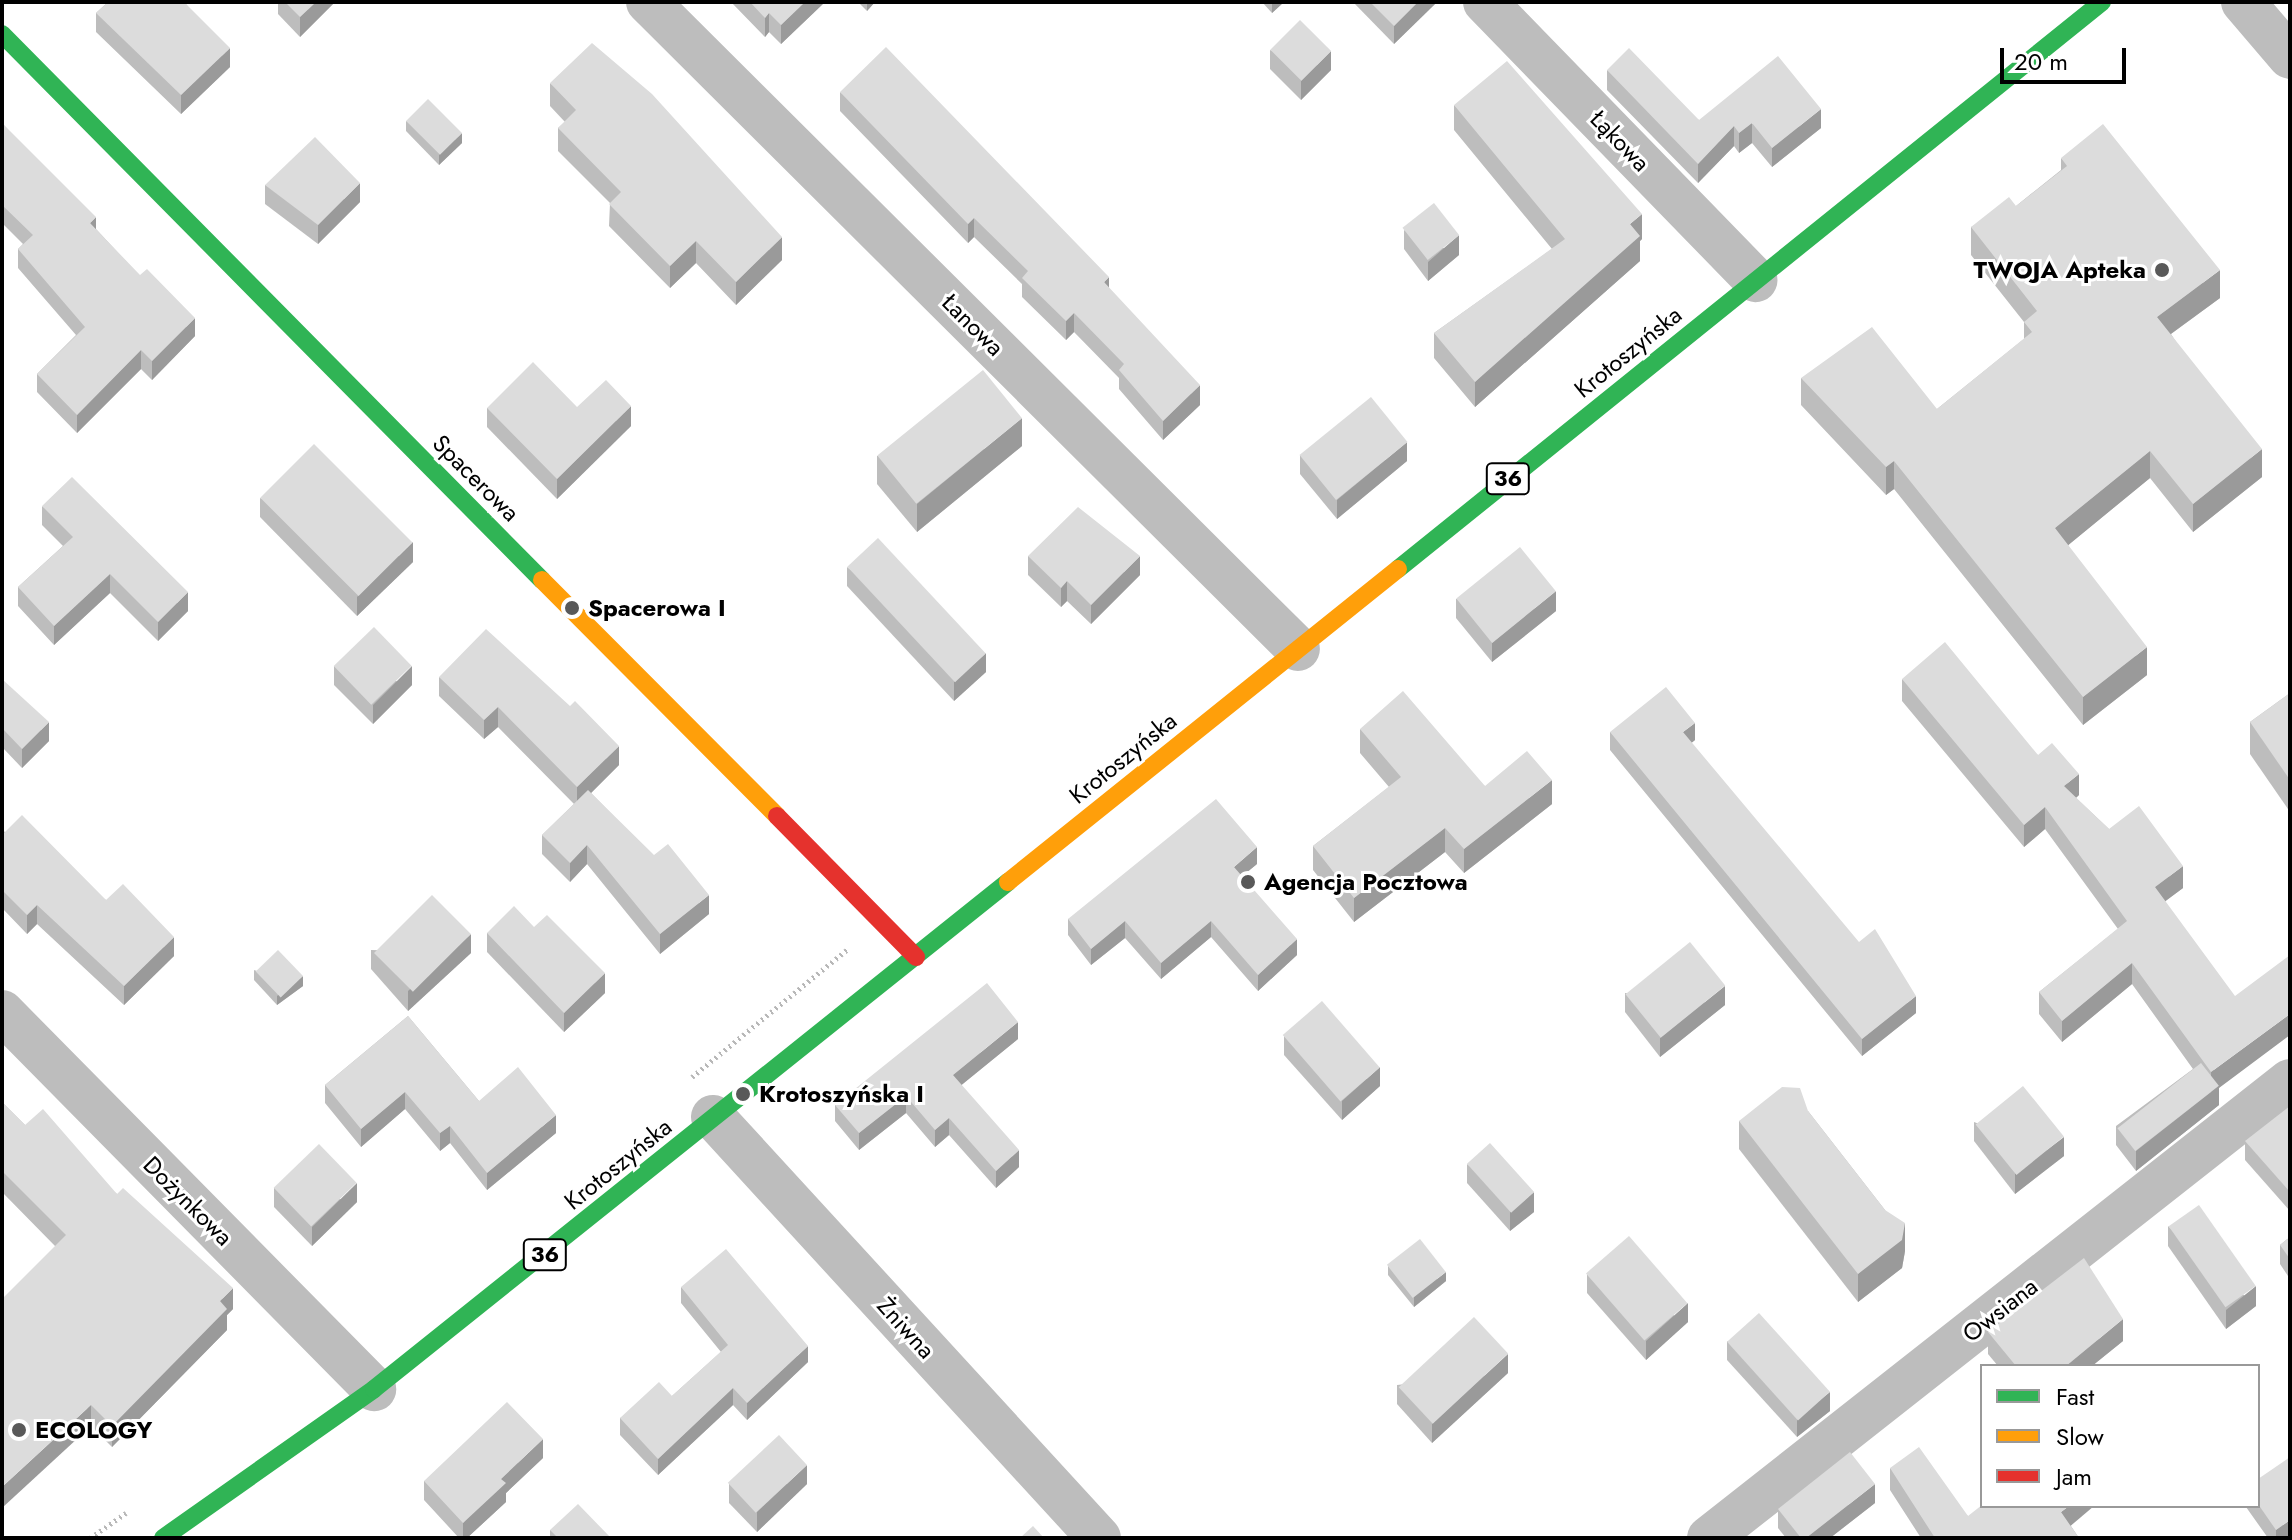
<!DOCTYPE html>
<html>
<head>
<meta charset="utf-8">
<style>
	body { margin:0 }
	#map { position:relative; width:2292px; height:1540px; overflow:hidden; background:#fff; font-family:Jost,sans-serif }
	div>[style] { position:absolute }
	.path>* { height:5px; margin-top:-2.5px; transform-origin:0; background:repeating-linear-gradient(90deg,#b8b8b8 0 2px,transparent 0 6px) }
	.street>* { height:44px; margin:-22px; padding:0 22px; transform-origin:22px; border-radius:22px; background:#bdbdbd }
	.fast>* { height:18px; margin:-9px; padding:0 9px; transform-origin:9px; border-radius:9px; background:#30b455 }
	.slow>* { height:18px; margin:-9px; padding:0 9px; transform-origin:9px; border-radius:9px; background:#ff9f0a }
	.jam>* { height:18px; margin:-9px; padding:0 9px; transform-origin:9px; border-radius:9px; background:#e5322d }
	.wall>* { inset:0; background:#bdbdbd }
	.shaded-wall>* { inset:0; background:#9a9a9a }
	.building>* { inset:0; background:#dcdcdc; transform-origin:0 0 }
	.dots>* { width:22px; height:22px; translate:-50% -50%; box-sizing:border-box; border:4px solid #fff; border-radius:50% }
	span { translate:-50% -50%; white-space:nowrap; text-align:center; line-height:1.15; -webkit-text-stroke:6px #fff; paint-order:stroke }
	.shield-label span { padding:2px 6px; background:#fff; border:2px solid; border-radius:6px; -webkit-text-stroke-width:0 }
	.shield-label { font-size:22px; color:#000; font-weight:700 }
	.street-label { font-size:24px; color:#000 }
	.poi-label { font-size:24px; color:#000; font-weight:700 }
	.right { translate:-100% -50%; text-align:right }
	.left { translate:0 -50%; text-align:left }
	.frame { position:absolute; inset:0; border:4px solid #000; pointer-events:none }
	.legend { position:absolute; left:1980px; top:1364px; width:280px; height:144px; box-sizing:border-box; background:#fff; border:2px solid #999; margin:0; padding:10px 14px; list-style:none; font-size:24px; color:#000 }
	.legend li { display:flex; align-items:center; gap:16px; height:40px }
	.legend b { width:40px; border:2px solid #999 }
	.scale { position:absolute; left:2000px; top:48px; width:126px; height:36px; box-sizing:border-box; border:4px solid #000; border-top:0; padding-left:10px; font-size:24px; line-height:28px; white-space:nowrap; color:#000; -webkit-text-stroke:6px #fff; paint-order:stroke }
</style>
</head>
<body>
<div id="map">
	<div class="path">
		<i style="left:692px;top:1077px;width:202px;rotate:-39.4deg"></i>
		<i style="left:90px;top:1538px;width:44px;rotate:-34.8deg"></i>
	</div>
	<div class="street">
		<i style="left:648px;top:2px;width:917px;rotate:44.87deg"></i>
		<i style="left:1485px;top:2px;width:388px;rotate:45.8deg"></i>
		<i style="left:2243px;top:2px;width:72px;rotate:49.5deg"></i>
		<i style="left:2px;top:1012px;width:530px;rotate:45.38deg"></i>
		<i style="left:713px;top:1117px;width:571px;rotate:47.48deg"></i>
		<i style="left:1709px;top:1538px;width:739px;rotate:-38.19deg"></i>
	</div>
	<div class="fast">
		<i style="left:2px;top:34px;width:768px;rotate:45.32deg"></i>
		<i style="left:1398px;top:569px;width:904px;rotate:-38.85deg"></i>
		<i style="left:163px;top:1538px;width:258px;rotate:-35.2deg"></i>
		<i style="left:374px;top:1389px;width:812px;rotate:-38.65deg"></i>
	</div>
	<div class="slow">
		<i style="left:542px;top:580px;width:333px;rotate:45.1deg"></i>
		<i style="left:1008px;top:882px;width:500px;rotate:-38.75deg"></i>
	</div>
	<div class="jam">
		<i style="left:777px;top:816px;width:198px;rotate:45.4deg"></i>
	</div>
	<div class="wall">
		<i style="clip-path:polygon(108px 2px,188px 2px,186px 4px,230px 67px,181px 114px,96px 32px,96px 13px)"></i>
		<i style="clip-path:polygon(278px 2px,335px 2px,300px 37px,278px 14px)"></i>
		<i style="clip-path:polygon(731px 2px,825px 2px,781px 44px,769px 32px,765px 37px)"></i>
		<i style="clip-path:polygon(858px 2px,875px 2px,867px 11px)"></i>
		<i style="clip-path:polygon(1262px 2px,1284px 2px,1272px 13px)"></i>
		<i style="clip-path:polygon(1353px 2px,1435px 2px,1435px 4px,1394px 44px)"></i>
		<i style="clip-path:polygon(1270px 50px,1331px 70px,1301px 100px,1270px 69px)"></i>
		<i style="clip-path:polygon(1607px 70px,1699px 120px,1821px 128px,1772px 167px,1752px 143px,1739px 153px,1734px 146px,1698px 183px,1607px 90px)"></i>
		<i style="clip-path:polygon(550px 83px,782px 260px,736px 305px,696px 263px,670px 288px,609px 226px,610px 203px,558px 151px,558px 128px,565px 122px,550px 106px)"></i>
		<i style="clip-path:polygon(840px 92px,1109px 288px,1200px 405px,1163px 440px,1119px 389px,1119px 378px,1074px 332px,1066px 340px,1022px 297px,1022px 284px,974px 237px,968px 243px,840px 111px)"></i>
		<i style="clip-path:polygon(1454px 105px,1642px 239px,1640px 241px,1640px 261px,1475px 407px,1434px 358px,1434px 333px,1552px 249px,1454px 130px)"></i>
		<i style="clip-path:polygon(406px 121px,462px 143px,439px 165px,406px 131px)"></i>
		<i style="clip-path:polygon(2px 123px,96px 229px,195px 336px,152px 380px,141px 369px,77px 433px,37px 392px,37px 374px,76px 335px,18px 268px,18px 249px,23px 244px,2px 223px)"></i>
		<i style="clip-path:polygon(2061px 158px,2220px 298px,2171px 334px,2262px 477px,2193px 532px,2150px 478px,2068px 545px,2147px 675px,2083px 725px,1894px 489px,1886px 495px,1801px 405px,1801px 378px,1937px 409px,2024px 339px,2024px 322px,1971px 255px,1971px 227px,2016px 206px,2061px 170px)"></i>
		<i style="clip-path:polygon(265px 185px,360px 202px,318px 244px,265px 204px)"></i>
		<i style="clip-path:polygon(1404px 230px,1459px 255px,1428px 281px,1404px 249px)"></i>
		<i style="clip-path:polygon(577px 407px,631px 426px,557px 499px,487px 427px,487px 408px)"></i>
		<i style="clip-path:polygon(1022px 446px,917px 532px,877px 484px,877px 456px)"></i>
		<i style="clip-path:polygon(1300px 455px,1407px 461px,1337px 519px,1300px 474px)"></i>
		<i style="clip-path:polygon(260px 498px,413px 562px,357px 616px,260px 517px)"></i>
		<i style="clip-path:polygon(42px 506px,188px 611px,158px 641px,110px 593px,54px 645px,18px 606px,18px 587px,63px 546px,42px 525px)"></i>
		<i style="clip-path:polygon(1028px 556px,1140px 575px,1091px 624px,1067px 601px,1061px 607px,1028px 575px)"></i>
		<i style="clip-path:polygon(847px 567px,986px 672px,954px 701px,847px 586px)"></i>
		<i style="clip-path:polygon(1456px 599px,1556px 611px,1492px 662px,1456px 618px)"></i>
		<i style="clip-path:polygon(334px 666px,412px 685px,373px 724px,334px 685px)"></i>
		<i style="clip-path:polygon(439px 677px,619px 765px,591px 793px,709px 914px,660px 954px,587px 864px,570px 882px,542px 854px,542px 835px,574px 804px,498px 727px,484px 739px,439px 696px)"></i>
		<i style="clip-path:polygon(2px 679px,49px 741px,22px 768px,2px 747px)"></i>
		<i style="clip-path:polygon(1902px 679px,2038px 755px,2079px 795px,2076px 798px,2109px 829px,2183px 888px,2165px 901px,2219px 1088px,2219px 1105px,2136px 1171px,2116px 1145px,2116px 1126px,2193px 1069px,2132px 984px,2062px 1042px,2039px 1014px,2039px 992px,2118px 929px,2045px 829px,2024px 847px,1902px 701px)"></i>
		<i style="clip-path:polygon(2290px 693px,2290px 812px,2250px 754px,2250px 722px)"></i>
		<i style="clip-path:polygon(1360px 729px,1485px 786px,1552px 804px,1464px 873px,1445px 852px,1354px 922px,1313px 870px,1313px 846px,1389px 787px,1360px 753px)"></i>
		<i style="clip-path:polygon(1610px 732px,1695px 740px,1691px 743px,1916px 1013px,1862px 1056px,1610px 750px)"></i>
		<i style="clip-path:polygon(2px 830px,106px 900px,174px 956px,124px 1005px,37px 924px,27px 934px,2px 908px)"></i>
		<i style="clip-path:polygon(1257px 864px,1242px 876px,1297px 955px,1258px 991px,1211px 937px,1161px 979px,1125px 938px,1091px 965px,1068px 935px,1068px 919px)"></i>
		<i style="clip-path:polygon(534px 927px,605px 993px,564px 1032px,487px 952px,487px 933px)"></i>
		<i style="clip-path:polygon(371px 950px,471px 953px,408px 1011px,371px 969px)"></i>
		<i style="clip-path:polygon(254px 970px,303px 986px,277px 1005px,254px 980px)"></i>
		<i style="clip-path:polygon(1625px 993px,1725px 1005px,1660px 1057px,1625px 1012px)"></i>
		<i style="clip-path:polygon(408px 1016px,479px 1101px,556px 1133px,487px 1190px,450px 1143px,440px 1151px,405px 1109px,361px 1147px,325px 1103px,325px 1085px)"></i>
		<i style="clip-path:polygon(1284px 1036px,1380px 1086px,1342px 1120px,1284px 1055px)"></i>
		<i style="clip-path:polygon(1018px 1039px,961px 1085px,1019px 1167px,996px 1188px,949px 1135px,935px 1147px,906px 1113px,859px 1150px,835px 1121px,835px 1105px)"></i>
		<i style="clip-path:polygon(2px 1102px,25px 1125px,117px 1194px,233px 1309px,227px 1315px,227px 1330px,112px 1447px,91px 1426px,55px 1246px,2px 1192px)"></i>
		<i style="clip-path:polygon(2290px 1106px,2290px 1211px,2245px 1160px,2245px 1141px)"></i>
		<i style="clip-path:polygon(1808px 1111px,1885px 1210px,1905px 1251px,1902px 1268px,1858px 1302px,1739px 1149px,1739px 1121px)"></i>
		<i style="clip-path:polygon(1974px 1122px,2064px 1156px,2015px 1194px,1974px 1141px)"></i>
		<i style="clip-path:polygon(1467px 1164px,1534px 1212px,1510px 1231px,1467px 1183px)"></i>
		<i style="clip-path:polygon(274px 1188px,357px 1202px,312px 1246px,274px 1207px)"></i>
		<i style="clip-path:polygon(2168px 1226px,2256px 1306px,2226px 1329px,2168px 1246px)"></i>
		<i style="clip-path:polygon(2290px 1237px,2290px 1279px,2280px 1264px,2280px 1245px)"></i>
		<i style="clip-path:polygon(1388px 1266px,1446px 1281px,1414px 1307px,1388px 1275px)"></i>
		<i style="clip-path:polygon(1587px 1274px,1688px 1322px,1646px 1360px,1587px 1293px)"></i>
		<i style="clip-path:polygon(681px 1287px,808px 1362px,747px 1420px,733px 1405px,658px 1475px,620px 1435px,620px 1418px,672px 1396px,721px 1352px,681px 1303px)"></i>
		<i style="clip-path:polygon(1988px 1332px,2123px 1341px,2092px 1366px,1998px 1366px,1988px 1354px)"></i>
		<i style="clip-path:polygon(1727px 1341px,1830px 1411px,1797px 1437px,1727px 1360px)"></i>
		<i style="clip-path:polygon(1508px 1373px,1432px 1443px,1397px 1404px,1397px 1385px)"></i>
		<i style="clip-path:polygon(543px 1458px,506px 1493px,506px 1502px,467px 1538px,459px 1538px,424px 1500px,424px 1481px)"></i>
		<i style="clip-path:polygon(1890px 1468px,1968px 1516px,2071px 1526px,2079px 1538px,1921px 1538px,1890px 1490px)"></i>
		<i style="clip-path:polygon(2258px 1479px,2290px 1538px,2268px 1538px,2246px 1507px,2258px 1506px)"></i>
		<i style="clip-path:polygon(729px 1484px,807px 1484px,757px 1532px,729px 1503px)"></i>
		<i style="clip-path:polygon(1875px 1503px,1830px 1538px,1786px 1538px,1778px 1528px,1778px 1509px)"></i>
		<i style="clip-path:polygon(550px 1530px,611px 1538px,550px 1538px)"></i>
	</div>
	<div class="shaded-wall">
		<i style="clip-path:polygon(316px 2px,335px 2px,300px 37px,300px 17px)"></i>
		<i style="clip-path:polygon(805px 2px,825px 2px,781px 44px,781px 25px)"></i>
		<i style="clip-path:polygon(867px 2px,875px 2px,867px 11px)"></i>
		<i style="clip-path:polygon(1272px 2px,1284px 2px,1272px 13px)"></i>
		<i style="clip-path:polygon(1418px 2px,1435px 2px,1435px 4px,1394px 44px,1394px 26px)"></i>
		<i style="clip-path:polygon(769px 13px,769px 32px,765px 37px,765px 18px)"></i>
		<i style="clip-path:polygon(230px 48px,230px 67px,181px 114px,181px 95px)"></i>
		<i style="clip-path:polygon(1331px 51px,1331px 70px,1301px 100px,1301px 81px)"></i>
		<i style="clip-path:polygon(1821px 109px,1821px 128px,1772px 167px,1772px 148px)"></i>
		<i style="clip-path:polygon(1752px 123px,1752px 143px,1739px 153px,1739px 133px)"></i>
		<i style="clip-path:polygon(1734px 126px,1734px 146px,1698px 183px,1698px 164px)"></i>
		<i style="clip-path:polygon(462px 133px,462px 143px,439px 165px,439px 155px)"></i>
		<i style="clip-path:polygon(360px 183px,360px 202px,318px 244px,318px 225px)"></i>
		<i style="clip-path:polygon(1642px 214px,1642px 239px,1640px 241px,1640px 261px,1475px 407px,1475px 382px,1630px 224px)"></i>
		<i style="clip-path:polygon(96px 217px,96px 235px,90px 223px)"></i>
		<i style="clip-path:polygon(974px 218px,974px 237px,968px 243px,968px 224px)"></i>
		<i style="clip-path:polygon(1459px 235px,1459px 255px,1428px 281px,1428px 262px)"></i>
		<i style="clip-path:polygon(782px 237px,782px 260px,736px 305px,736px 282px)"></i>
		<i style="clip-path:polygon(696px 241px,696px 263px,670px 288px,670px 266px)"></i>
		<i style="clip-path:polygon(2220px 270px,2220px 298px,2157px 344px,2157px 317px)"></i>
		<i style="clip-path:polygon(1109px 277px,1109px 296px,1104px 282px)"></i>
		<i style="clip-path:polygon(1074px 313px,1074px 332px,1066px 340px,1066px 321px)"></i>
		<i style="clip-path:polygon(195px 318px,195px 336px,152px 380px,152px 361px)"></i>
		<i style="clip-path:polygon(141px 350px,141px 369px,77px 433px,77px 415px)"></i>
		<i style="clip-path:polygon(1200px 385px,1200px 405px,1163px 440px,1163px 421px)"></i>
		<i style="clip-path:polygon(631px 406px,631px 426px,557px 499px,557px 479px)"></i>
		<i style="clip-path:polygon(1022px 418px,1022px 446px,917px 532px,917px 504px)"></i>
		<i style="clip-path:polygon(1407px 442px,1407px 461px,1337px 519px,1337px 500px)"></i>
		<i style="clip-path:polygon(2262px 449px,2262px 477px,2193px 532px,2193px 504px)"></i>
		<i style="clip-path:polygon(2150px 451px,2150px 478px,2055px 556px,2055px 528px)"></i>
		<i style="clip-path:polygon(1894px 461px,1894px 489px,1886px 495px,1886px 467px)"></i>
		<i style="clip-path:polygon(413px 542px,413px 562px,357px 616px,357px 597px)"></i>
		<i style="clip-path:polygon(1140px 556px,1140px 575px,1091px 624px,1091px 605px)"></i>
		<i style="clip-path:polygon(110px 574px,110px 593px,54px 645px,54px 626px)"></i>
		<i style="clip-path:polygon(1067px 581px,1067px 601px,1061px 607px,1061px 588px)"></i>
		<i style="clip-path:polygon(1556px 591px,1556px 611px,1492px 662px,1492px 643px)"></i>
		<i style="clip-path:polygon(188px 592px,188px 611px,158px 641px,158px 622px)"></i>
		<i style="clip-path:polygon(2147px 647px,2147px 675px,2083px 725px,2083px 697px)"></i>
		<i style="clip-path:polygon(986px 653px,986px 672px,954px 701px,954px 682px)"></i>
		<i style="clip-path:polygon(412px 666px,412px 685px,373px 724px,373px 705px)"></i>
		<i style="clip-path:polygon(498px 707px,498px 727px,484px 739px,484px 720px)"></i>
		<i style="clip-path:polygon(49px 722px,49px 741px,22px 768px,22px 749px)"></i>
		<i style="clip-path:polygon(1695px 723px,1695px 740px,1683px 750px,1683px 732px)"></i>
		<i style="clip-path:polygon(619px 746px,619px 765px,577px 807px,577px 787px)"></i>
		<i style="clip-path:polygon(2079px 774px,2079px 795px,2064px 808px,2064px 786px)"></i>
		<i style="clip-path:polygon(1552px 780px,1552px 804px,1464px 873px,1464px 849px)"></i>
		<i style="clip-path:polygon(2045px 807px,2045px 829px,2024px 847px,2024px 825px)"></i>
		<i style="clip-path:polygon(1445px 828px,1445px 852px,1354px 922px,1354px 898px)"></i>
		<i style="clip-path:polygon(587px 845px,587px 864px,570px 882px,570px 863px)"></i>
		<i style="clip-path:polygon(1257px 847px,1257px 864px,1234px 883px,1234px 867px)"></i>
		<i style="clip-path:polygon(2183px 866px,2183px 888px,2155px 909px,2155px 887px)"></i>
		<i style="clip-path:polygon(709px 895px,709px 914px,660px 954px,660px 934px)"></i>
		<i style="clip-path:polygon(37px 905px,37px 924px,27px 934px,27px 915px)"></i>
		<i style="clip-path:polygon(1125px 921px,1125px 938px,1091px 965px,1091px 949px)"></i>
		<i style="clip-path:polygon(1211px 921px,1211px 937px,1161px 979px,1161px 963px)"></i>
		<i style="clip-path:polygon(471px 934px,471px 953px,408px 1011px,408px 991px)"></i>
		<i style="clip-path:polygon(174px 937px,174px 956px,124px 1005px,124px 986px)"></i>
		<i style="clip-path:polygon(1297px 939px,1297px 955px,1258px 991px,1258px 975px)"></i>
		<i style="clip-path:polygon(2132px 963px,2132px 984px,2062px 1042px,2062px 1021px)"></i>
		<i style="clip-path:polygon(605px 973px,605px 993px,564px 1032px,564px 1013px)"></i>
		<i style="clip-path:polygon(303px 976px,303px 986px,277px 1005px,277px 996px)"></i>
		<i style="clip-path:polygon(1725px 986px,1725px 1005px,1660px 1057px,1660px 1038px)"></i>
		<i style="clip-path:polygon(1916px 996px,1916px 1013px,1862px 1056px,1862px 1039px)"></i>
		<i style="clip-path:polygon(2290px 1014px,2290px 1035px,2219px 1088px,2219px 1105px,2136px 1171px,2136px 1151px,2211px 1092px,2211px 1072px)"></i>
		<i style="clip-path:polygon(1018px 1022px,1018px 1039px,953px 1092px,953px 1075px)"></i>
		<i style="clip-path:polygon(1380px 1067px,1380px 1086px,1342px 1120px,1342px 1101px)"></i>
		<i style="clip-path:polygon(405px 1092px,405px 1109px,361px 1147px,361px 1129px)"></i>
		<i style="clip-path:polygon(906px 1096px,906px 1113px,859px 1150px,859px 1133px)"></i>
		<i style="clip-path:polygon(556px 1115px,556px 1133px,487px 1190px,487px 1173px)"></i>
		<i style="clip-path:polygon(949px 1118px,949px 1135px,935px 1147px,935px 1130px)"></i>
		<i style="clip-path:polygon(450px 1126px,450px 1143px,440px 1151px,440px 1133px)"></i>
		<i style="clip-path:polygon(2064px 1137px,2064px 1156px,2015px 1194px,2015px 1174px)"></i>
		<i style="clip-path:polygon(1019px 1150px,1019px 1167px,996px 1188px,996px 1171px)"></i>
		<i style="clip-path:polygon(357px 1183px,357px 1202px,312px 1246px,312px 1227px)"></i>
		<i style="clip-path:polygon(1534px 1192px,1534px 1212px,1510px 1231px,1510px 1212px)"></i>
		<i style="clip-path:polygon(1905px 1223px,1905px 1251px,1902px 1268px,1858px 1302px,1858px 1274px)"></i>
		<i style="clip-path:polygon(1446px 1272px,1446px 1281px,1414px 1307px,1414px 1297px)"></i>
		<i style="clip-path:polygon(2256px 1286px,2256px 1306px,2226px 1329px,2226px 1310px)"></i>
		<i style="clip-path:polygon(233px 1288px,233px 1309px,227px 1315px,227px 1330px,112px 1447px,112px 1426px,220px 1301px)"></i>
		<i style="clip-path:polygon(1688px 1303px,1688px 1322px,1646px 1360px,1646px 1341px)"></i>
		<i style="clip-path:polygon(2123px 1319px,2123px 1341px,2092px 1366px,2066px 1366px)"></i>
		<i style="clip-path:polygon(808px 1346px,808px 1362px,747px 1420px,747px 1403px)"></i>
		<i style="clip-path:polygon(1508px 1354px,1508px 1373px,1432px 1443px,1432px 1424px)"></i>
		<i style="clip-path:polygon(733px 1388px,733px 1405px,658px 1475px,658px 1459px)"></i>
		<i style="clip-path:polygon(1830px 1392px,1830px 1411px,1797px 1437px,1797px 1418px)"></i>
		<i style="clip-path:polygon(91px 1405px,91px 1426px,2px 1508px,2px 1487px)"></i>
		<i style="clip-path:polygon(543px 1439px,543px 1458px,506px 1493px,506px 1502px,467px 1538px,463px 1538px,463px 1523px,501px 1479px)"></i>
		<i style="clip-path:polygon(807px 1465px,807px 1484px,757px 1532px,757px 1512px)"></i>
		<i style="clip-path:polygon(1875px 1484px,1875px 1503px,1830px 1538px,1806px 1538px)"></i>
		<i style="clip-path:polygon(2069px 1506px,2094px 1506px,2061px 1534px,2061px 1512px)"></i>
		<i style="clip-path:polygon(2290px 1520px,2290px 1538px,2276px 1538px,2276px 1530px)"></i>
	</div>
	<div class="building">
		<i style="clip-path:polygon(108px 2px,184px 2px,230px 48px,181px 95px,96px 13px)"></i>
		<i style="clip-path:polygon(285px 2px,316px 2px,300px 17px)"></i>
		<i style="clip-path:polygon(750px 2px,805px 2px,781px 25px,769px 13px,765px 18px)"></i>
		<i style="clip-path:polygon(1370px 2px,1418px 2px,1394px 26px)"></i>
		<i style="left:1300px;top:20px;width:44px;height:42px;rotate:45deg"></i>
		<i style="clip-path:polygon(592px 43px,652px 94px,782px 237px,736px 282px,696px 241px,670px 266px,609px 204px,621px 192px,558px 128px,576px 110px,550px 83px)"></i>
		<i style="clip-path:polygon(886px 47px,1109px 277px,1104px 282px,1200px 385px,1163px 421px,1119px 370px,1124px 364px,1074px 313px,1066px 321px,1022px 278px,1028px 271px,974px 218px,968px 224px,840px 92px)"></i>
		<i style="clip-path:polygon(1629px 48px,1699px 120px,1778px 56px,1821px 109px,1772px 148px,1752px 123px,1739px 133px,1734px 126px,1698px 164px,1607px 70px)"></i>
		<i style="clip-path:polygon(1507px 61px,1642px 214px,1630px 224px,1640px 236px,1475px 382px,1434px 333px,1565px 239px,1454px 105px)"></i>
		<i style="left:428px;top:99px;width:48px;height:31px;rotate:45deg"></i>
		<i style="clip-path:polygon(2px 123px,96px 217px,90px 223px,140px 275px,147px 269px,195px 318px,152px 361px,141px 350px,77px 415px,37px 374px,85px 327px,18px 249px,33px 235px,2px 205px)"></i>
		<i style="clip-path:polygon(2103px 124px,2220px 270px,2157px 317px,2262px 449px,2193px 504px,2150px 451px,2055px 528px,2147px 647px,2083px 697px,1894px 461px,1886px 467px,1801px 378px,1872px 327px,1937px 409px,2032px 332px,2024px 322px,2037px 311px,1971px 227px,2009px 197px,2016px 206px,2067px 166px,2061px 158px)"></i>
		<i style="clip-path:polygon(315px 137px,360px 183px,318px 225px,265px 185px)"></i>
		<i style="left:1434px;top:203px;width:41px;height:40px;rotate:52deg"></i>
		<i style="clip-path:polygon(533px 362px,577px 407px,606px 380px,631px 406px,557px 479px,487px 408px)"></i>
		<i style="left:983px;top:370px;width:62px;height:136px;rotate:51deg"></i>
		<i style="left:1371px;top:397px;width:58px;height:92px;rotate:51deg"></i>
		<i style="left:314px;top:444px;width:139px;height:76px;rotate:45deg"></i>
		<i style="clip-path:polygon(72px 477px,188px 592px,158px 622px,110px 574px,54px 626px,18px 587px,73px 537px,42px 506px)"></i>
		<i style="clip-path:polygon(1078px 507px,1140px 556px,1091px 605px,1067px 581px,1061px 588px,1028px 556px)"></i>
		<i style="left:878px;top:538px;width:158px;height:42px;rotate:47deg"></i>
		<i style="left:1520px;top:547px;width:57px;height:82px;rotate:51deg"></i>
		<i style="left:374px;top:627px;width:54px;height:56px;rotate:46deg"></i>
		<i style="clip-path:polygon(486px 629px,570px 706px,575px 701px,619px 746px,577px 787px,498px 707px,484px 720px,439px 677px)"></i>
		<i style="clip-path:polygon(1945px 642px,2038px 755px,2052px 743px,2079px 774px,2064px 786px,2109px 829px,2139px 806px,2183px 866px,2155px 887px,2235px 996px,2290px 955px,2290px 1014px,2211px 1072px,2132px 963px,2062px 1021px,2039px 992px,2127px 921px,2045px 807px,2024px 825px,1902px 679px)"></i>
		<i style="clip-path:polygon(2px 679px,49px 722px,22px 749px,2px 728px)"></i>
		<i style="clip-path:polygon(1666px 687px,1695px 723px,1683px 732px,1859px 942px,1875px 929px,1916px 996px,1862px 1039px,1610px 732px)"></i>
		<i style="clip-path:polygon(1403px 691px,1485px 786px,1527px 751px,1552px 780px,1464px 849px,1445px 828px,1354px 898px,1313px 846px,1401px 777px,1360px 729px)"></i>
		<i style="clip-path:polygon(2290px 693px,2290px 780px,2250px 722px)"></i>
		<i style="clip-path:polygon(588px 790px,654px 855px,668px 844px,709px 895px,660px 934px,587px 845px,570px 863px,542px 835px)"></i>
		<i style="clip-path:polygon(1216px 799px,1257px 847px,1234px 867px,1297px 939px,1258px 975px,1211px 921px,1161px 963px,1125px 921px,1091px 949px,1068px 919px)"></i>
		<i style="clip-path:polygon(22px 815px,106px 900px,123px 884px,174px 937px,124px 986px,37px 905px,27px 915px,2px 890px,2px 830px,4px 833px)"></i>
		<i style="left:432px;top:895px;width:55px;height:82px;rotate:45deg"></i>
		<i style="clip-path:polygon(514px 906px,534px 927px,547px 915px,605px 973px,564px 1013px,487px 933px)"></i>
		<i style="left:1690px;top:942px;width:56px;height:83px;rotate:51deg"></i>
		<i style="left:278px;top:950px;width:36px;height:31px;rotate:46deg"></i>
		<i style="clip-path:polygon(987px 983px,1018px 1022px,953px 1075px,1019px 1150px,996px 1171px,949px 1118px,935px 1130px,906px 1096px,859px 1133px,835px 1105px)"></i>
		<i style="left:1322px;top:1001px;width:88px;height:52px;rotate:49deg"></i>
		<i style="clip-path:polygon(408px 1016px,479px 1101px,518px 1067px,556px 1115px,487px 1173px,450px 1126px,440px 1133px,405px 1092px,361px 1129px,325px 1085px)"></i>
		<i style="left:2201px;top:1063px;width:29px;height:106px;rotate:52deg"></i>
		<i style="left:2023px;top:1086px;width:65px;height:61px;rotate:51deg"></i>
		<i style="clip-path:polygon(1782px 1087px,1800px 1088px,1808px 1111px,1885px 1210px,1905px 1223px,1902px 1240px,1858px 1274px,1739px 1121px)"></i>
		<i style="clip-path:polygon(2px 1102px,25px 1125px,43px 1109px,117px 1194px,123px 1188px,233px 1288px,220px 1301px,227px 1309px,112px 1426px,91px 1405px,2px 1487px,2px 1299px,66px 1235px,2px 1171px)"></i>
		<i style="clip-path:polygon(2290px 1106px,2290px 1192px,2245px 1141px)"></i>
		<i style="left:1490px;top:1143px;width:66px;height:31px;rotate:48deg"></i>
		<i style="left:319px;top:1144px;width:54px;height:63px;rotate:46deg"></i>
		<i style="left:2199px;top:1205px;width:99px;height:37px;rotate:55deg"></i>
		<i style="left:1629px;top:1236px;width:89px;height:57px;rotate:49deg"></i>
		<i style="clip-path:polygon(2290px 1237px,2290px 1259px,2280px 1245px)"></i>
		<i style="left:1420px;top:1239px;width:42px;height:42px;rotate:52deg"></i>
		<i style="clip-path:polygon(726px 1249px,808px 1346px,747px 1403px,733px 1388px,658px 1459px,620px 1418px,659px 1382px,672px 1396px,728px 1345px,681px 1287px)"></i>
		<i style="clip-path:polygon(2084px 1258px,2123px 1319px,2066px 1366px,2016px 1366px,1988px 1332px)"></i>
		<i style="left:1759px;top:1313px;width:106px;height:43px;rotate:48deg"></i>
		<i style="left:1474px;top:1317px;width:50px;height:103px;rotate:47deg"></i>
		<i style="clip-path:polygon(507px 1402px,543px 1439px,501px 1479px,506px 1483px,463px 1523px,424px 1481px)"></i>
		<i style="left:779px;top:1435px;width:41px;height:70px;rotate:47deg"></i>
		<i style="clip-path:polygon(1919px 1447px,1968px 1516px,1982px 1505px,2069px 1506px,2061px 1512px,2079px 1538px,1935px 1538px,1890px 1468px)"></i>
		<i style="clip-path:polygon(1850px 1452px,1875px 1484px,1806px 1538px,1801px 1538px,1778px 1509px)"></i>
		<i style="clip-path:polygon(2290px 1457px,2290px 1520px,2276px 1530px,2258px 1504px,2258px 1479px)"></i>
		<i style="clip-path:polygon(578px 1504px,611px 1538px,558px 1538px,550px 1530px)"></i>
		<i style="clip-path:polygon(1033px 1526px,1044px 1538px,1020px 1538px)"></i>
	</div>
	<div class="dots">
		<i style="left:2162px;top:270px;background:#595959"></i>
		<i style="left:572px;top:608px;background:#595959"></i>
		<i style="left:1248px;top:882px;background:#595959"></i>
		<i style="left:743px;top:1094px;background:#595959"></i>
		<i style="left:19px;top:1430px;background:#595959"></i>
	</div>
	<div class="shield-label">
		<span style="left:1508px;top:479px">36</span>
		<span style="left:545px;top:1255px">36</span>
	</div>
	<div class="street-label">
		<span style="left:1620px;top:141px;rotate:46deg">Łąkowa</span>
		<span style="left:973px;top:325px;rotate:45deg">Łanowa</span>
		<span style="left:1628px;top:352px;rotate:-39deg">Krotoszyńska</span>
		<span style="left:476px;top:478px;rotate:45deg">Spacerowa</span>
		<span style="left:1123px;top:758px;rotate:-39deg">Krotoszyńska</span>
		<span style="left:618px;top:1164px;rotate:-39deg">Krotoszyńska</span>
		<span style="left:188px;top:1201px;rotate:45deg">Dożynkowa</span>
		<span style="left:2000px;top:1310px;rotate:-38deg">Owsiana</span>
		<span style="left:906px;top:1328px;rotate:48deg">Żniwna</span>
	</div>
	<div class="poi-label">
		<span class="right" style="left:2146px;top:270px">TWOJA Apteka</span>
		<span class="left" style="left:588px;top:608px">Spacerowa I</span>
		<span class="left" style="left:1264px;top:882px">Agencja Pocztowa</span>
		<span class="left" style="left:759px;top:1094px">Krotoszyńska I</span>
		<span class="left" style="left:35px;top:1430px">ECOLOGY</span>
	</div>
	<div class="frame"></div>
	<ul class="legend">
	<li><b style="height:10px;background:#30b455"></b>Fast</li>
	<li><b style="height:10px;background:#ff9f0a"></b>Slow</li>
	<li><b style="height:10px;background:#e5322d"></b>Jam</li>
	</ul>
	<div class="scale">20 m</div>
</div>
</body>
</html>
